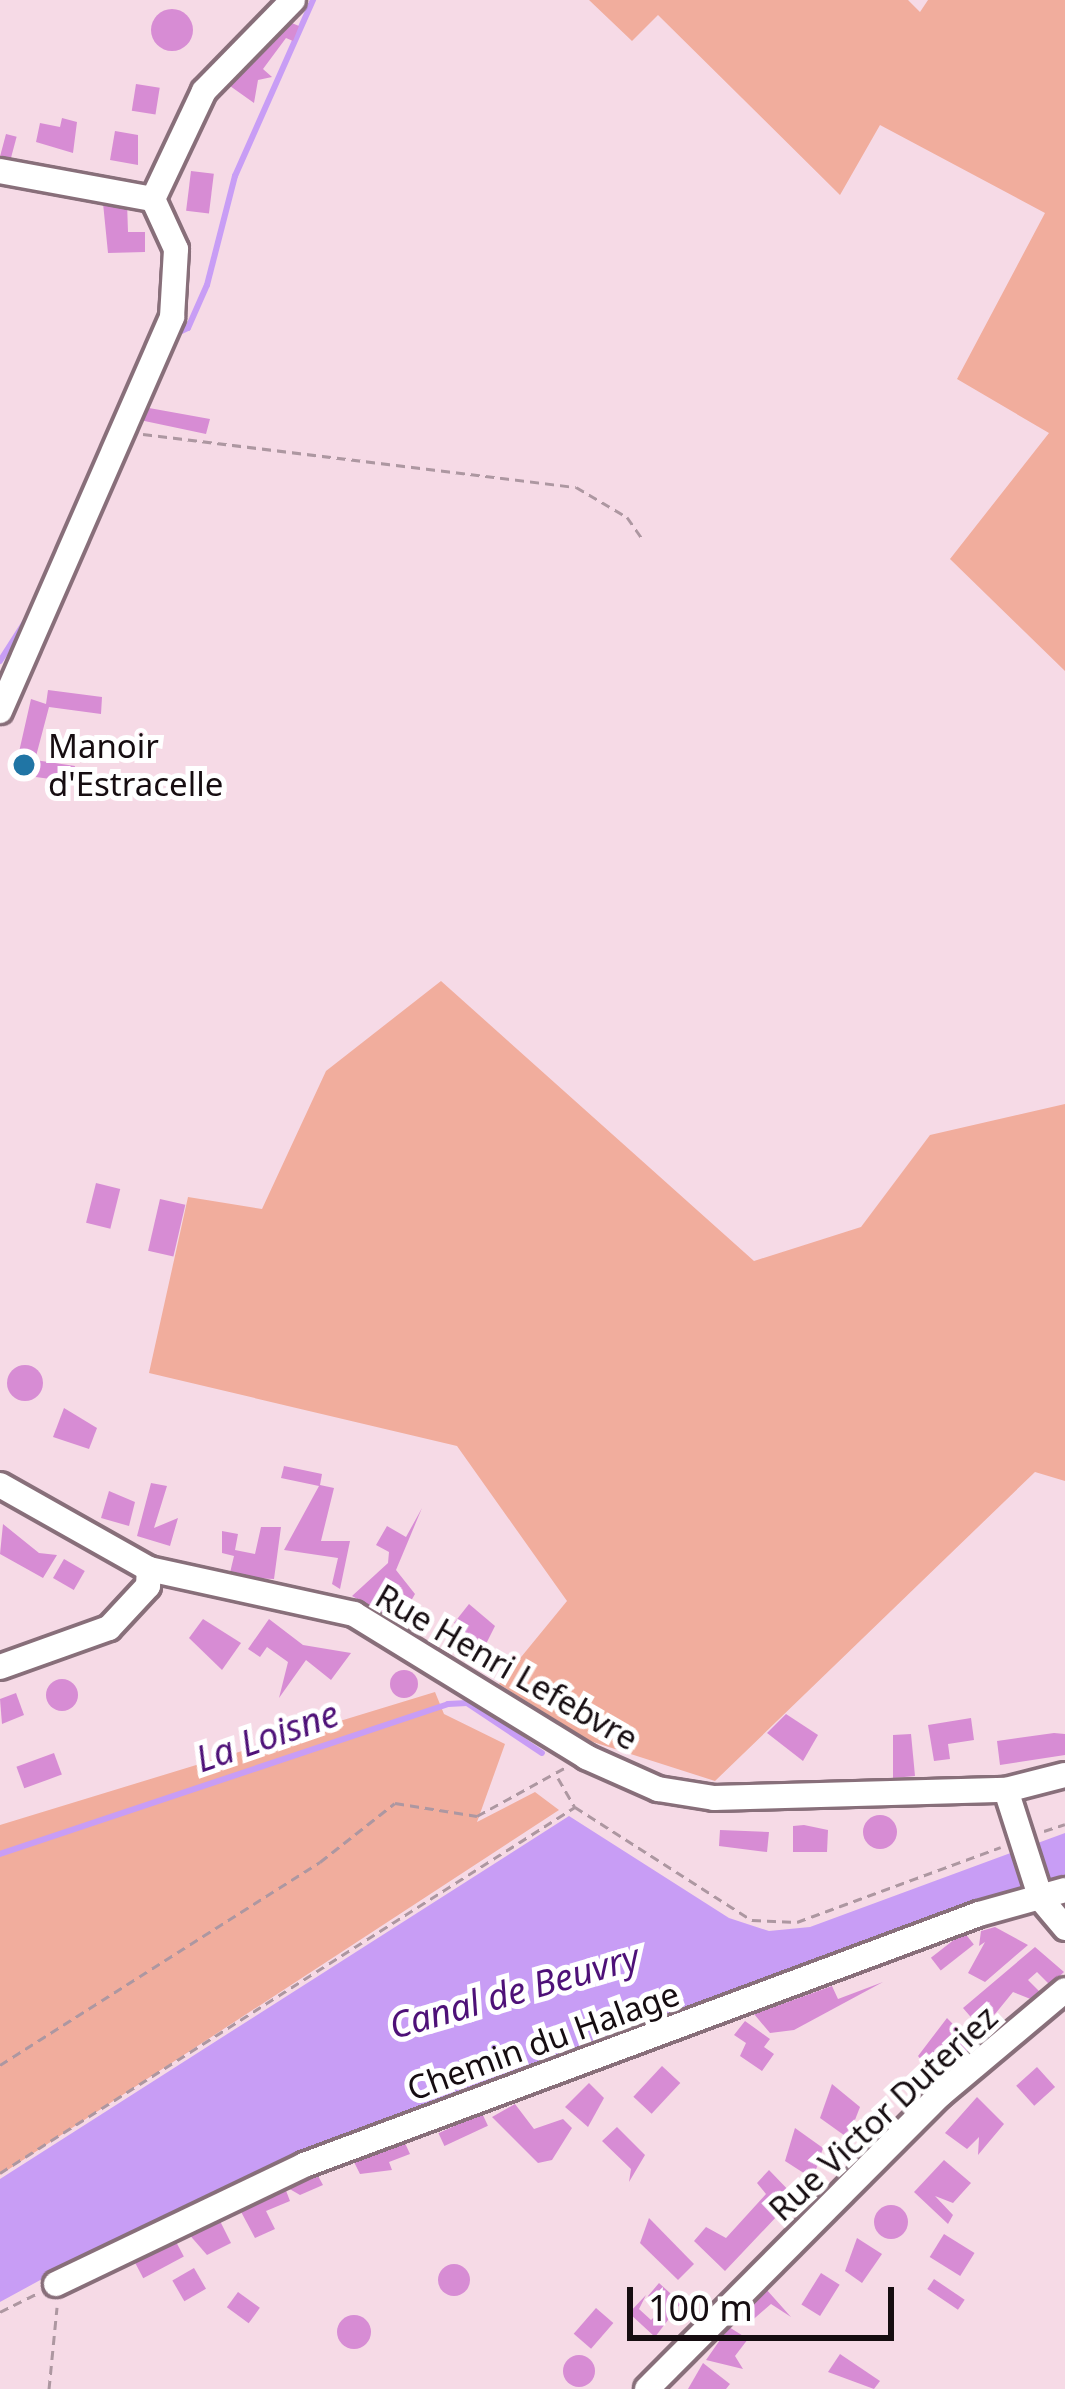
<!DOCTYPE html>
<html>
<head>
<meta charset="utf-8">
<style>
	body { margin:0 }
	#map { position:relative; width:1065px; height:2389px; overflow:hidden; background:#f6dae6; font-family:"Noto Sans",sans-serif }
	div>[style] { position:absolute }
	.green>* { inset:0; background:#f1ad9d }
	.water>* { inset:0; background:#c89df5 }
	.stream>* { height:6px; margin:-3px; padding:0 3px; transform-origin:3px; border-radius:3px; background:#c89df5 }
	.building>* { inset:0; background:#d78cd4; transform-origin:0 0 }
	.round { border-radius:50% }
	.path>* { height:3px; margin-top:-1.5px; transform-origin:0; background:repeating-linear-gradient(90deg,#ad97a1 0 9px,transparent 0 15px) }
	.roads { filter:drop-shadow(3px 0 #886f7a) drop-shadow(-3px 0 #886f7a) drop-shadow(0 3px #886f7a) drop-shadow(0 -3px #886f7a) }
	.minor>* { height:24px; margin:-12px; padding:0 12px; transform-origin:12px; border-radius:12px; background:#fff }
	.dots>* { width:33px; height:33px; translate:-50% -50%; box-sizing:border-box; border:6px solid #fff; border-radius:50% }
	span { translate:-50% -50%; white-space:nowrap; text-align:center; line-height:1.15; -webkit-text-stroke:10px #fff; paint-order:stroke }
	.poi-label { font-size:33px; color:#160d11 }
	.left { translate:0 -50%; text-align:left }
	.street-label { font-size:33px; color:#160d11 }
	.water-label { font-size:36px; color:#4e1178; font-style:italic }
	.scale { position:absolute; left:627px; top:2287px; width:267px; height:54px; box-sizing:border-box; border:6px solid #160d11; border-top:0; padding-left:15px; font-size:36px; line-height:42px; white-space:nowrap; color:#160d11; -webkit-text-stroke:9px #fff; paint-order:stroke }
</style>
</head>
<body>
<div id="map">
	<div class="green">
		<i style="clip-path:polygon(589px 0,908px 0,920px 12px,928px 0,1065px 0,1065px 671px,950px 559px,1049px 433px,957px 379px,1045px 213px,880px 125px,840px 195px,658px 15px,632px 41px)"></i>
		<i style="clip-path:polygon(441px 981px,754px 1261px,861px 1227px,930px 1135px,1065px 1104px,1065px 1481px,1035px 1472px,715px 1781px,590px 1741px,499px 1684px,567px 1601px,457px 1446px,149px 1373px,188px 1197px,262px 1209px,326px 1071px)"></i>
		<i style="clip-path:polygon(435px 1692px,444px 1714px,505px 1744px,477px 1822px,535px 1792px,559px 1810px,0 2175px,0 1825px)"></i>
	</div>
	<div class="water">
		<i style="clip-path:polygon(569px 1816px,729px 1918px,769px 1931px,810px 1927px,1065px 1833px,1065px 1876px,55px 2272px,0 2302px,0 2179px)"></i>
	</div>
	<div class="stream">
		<i style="left:175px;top:334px;width:14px;rotate:-25deg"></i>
		<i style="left:188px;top:328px;width:47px;rotate:-66.2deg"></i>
		<i style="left:207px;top:285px;width:113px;rotate:-75.6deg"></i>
		<i style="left:235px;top:176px;width:193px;rotate:-66.1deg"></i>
		<i style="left:0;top:661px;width:50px;rotate:-57.3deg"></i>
		<i style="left:0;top:1854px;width:472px;rotate:-18.5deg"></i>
		<i style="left:448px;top:1704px;width:19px;rotate:-3deg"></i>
		<i style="left:467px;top:1703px;width:90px;rotate:33.7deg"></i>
	</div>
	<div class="building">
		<i class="round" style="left:151px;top:9px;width:42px;height:42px"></i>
		<i style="clip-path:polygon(287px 21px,299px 26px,293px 41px,286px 38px,263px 69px,272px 77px,258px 80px,254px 103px,223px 81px,238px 66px,245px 71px)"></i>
		<i style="left:136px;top:84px;width:24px;height:27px;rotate:9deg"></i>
		<i style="clip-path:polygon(62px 118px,77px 122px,73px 153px,36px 142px,40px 123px,60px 127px)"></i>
		<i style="clip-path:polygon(115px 131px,138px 135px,138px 165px,110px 160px)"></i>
		<i style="left:6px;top:134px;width:11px;height:25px;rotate:15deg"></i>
		<i style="left:191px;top:171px;width:23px;height:40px;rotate:7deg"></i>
		<i style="clip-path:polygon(127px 202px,128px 232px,145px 232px,145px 252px,108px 253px,103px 203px)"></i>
		<i style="clip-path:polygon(143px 393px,149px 408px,210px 419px,206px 434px,135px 419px)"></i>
		<i style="clip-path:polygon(48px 690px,102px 697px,101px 714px,49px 707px,35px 760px,75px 766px,72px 782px,14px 774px,31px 699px,46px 704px)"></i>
		<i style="left:96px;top:1183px;width:25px;height:41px;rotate:14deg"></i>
		<i style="left:160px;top:1199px;width:26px;height:53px;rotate:13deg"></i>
		<i class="round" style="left:7px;top:1365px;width:36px;height:36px"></i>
		<i style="clip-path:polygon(64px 1408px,97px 1428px,89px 1449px,53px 1437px)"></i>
		<i style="clip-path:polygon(284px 1466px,322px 1474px,320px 1485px,334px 1488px,321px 1541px,350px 1541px,340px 1589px,332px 1584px,338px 1558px,284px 1550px,319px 1486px,281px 1478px)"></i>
		<i style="clip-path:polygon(151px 1483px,167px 1486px,154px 1528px,178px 1518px,170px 1546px,137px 1536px)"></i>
		<i style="clip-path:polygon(109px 1491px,135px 1502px,129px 1526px,101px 1518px)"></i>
		<i style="clip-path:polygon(422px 1508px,396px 1570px,415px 1594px,399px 1622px,352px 1596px,388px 1563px,389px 1552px,376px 1545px,387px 1526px,406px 1537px)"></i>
		<i style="clip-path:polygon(3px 1524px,39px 1553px,57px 1555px,43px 1578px,0 1554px)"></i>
		<i style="clip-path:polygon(261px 1527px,281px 1527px,274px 1579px,229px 1577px,234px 1556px,222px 1553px,222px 1531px,238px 1534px,235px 1550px,255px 1554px)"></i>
		<i style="left:64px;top:1559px;width:24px;height:22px;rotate:30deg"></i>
		<i style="clip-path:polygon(469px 1604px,495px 1626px,484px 1648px,454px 1623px)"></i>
		<i style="clip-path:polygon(203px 1619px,241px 1643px,222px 1670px,189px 1638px)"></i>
		<i style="clip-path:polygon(269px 1619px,303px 1645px,351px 1653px,331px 1680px,306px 1660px,279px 1698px,288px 1662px,267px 1647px,260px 1657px,248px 1649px)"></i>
		<i class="round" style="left:390px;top:1670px;width:28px;height:28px"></i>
		<i class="round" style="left:46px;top:1679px;width:32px;height:32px"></i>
		<i style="clip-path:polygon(16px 1693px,24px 1715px,2px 1724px,0 1699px)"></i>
		<i style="clip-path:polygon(786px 1714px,818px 1735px,803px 1761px,767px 1733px)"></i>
		<i style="clip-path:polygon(971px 1718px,974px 1740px,948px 1744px,950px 1759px,934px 1761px,928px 1725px)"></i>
		<i style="clip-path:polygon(1054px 1733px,1065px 1734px,1065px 1755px,1000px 1765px,997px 1741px)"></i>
		<i style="clip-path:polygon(911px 1734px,915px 1776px,893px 1778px,893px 1735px)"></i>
		<i style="left:54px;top:1753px;width:23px;height:40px;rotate:70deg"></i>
		<i class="round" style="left:863px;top:1815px;width:34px;height:34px"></i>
		<i style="clip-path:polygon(804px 1825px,828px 1830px,827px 1852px,793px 1852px,793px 1826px)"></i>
		<i style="clip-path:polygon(720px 1830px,769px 1832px,767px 1852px,719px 1846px)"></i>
		<i style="clip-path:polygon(995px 1927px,1028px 1945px,985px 1982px,968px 1973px,985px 1942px,979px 1946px,981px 1931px)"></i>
		<i style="left:964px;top:1932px;width:16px;height:42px;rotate:52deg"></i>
		<i style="clip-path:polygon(1035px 1947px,1064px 1972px,1050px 1985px,1037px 1972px,1028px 1980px,1041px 1993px,1033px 2000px,1013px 1992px,982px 2030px,963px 2008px)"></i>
		<i style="clip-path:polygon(883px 1982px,794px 2030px,770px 2033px,754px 2014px,832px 1986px,838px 1999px)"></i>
		<i style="clip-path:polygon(947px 2018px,974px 2046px,960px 2059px,949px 2048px,928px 2068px,918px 2056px)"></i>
		<i style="clip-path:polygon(745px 2021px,770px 2039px,764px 2047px,774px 2054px,762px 2071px,740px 2056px,746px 2043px,734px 2035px)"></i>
		<i style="left:662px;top:2066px;width:25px;height:42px;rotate:43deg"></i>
		<i style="left:1037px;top:2067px;width:27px;height:28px;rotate:48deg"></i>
		<i style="clip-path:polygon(589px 2083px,604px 2098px,588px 2127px,565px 2107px)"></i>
		<i style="clip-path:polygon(832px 2084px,860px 2107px,848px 2138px,820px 2118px)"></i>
		<i style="clip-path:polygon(977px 2097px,1004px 2124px,978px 2155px,979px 2137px,967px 2149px,945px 2133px)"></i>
		<i style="clip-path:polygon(515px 2104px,534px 2129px,563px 2119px,572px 2128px,552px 2160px,538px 2163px,492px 2117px)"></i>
		<i style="left:482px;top:2113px;width:14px;height:48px;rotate:65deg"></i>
		<i style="clip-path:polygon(617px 2127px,645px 2155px,629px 2182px,631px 2169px,602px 2141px)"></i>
		<i style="clip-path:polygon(795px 2128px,823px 2148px,813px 2179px,785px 2161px)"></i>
		<i style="clip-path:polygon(404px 2141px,410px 2154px,389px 2162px,392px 2170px,360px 2174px,354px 2162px)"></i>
		<i style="clip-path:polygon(944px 2160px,971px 2183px,953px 2203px,935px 2196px,953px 2215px,948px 2224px,914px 2192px)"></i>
		<i style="clip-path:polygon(769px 2170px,795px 2197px,725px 2271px,694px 2241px,706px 2227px,726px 2238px,766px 2194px,757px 2183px)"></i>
		<i style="clip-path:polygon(317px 2174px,323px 2185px,300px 2195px,281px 2184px)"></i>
		<i style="clip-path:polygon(285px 2188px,290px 2201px,266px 2211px,275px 2229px,255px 2238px,239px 2208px)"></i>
		<i class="round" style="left:874px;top:2205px;width:34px;height:34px"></i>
		<i style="clip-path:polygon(218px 2217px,231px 2243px,207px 2255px,187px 2232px)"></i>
		<i style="clip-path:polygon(649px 2218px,694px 2264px,678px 2280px,640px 2243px)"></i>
		<i style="left:944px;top:2234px;width:36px;height:27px;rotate:32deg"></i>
		<i style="left:174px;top:2238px;width:21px;height:46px;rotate:62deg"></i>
		<i style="clip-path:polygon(857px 2238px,882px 2254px,862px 2283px,845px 2271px)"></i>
		<i class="round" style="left:438px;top:2264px;width:32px;height:32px"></i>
		<i style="left:194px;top:2268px;width:24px;height:25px;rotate:60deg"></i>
		<i style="left:821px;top:2273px;width:22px;height:37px;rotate:32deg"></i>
		<i style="left:934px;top:2279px;width:37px;height:12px;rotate:34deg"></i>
		<i style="clip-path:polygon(659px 2283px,681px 2303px,655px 2337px,629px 2313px,646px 2295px,639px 2309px,651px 2320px,662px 2309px,648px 2296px)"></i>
		<i style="clip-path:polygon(766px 2289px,791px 2317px,771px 2304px,748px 2324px,736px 2316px)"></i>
		<i style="left:238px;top:2292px;width:27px;height:19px;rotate:36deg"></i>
		<i style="left:596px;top:2308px;width:23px;height:34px;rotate:41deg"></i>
		<i class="round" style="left:337px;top:2315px;width:34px;height:34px"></i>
		<i style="clip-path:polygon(729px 2327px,748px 2339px,735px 2356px,743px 2369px,706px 2360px)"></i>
		<i style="clip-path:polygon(840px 2354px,880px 2381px,874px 2389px,828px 2372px)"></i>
		<i class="round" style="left:563px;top:2355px;width:32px;height:32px"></i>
		<i style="clip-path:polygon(703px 2363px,730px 2384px,726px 2389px,688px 2389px)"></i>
	</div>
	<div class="path">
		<i style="left:143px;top:434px;width:436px;rotate:7deg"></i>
		<i style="left:576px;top:487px;width:59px;rotate:30.5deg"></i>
		<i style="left:627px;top:517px;width:29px;rotate:55deg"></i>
		<i style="left:558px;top:1778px;width:34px;rotate:60deg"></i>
		<i style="left:575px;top:1807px;width:210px;rotate:32.6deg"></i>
		<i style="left:752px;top:1920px;width:45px;rotate:2.5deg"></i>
		<i style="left:797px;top:1922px;width:217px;rotate:-20.2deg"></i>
		<i style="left:1044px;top:1831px;width:22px;rotate:-18deg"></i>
		<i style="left:0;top:2065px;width:379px;rotate:-32.4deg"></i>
		<i style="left:320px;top:1862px;width:95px;rotate:-38.2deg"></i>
		<i style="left:395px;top:1803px;width:83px;rotate:9deg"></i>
		<i style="left:477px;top:1816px;width:102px;rotate:-28.8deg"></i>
		<i style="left:0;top:2173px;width:682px;rotate:-32.48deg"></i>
		<i style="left:0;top:2312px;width:40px;rotate:-26.6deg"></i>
		<i style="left:49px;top:2389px;width:82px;rotate:-84.4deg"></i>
	</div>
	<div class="roads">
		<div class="minor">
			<i style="left:0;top:171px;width:156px;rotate:10.4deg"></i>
			<i style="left:153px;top:199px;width:119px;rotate:-64.7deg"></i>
			<i style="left:204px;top:91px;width:127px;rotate:-45.6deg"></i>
			<i style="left:0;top:711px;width:430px;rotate:-66.4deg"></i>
			<i style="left:172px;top:317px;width:68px;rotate:-86.6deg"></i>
			<i style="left:176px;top:249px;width:55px;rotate:-114.7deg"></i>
			<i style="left:0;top:1485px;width:171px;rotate:29.4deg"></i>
			<i style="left:149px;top:1569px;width:210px;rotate:12.4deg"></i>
			<i style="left:354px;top:1614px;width:273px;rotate:31.6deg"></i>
			<i style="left:586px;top:1757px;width:79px;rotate:24deg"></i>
			<i style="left:658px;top:1789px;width:57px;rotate:9.1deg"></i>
			<i style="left:714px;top:1798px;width:292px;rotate:-1.6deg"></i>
			<i style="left:1006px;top:1790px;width:61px;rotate:-14.3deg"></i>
			<i style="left:0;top:1667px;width:116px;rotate:-19.7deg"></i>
			<i style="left:109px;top:1628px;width:57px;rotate:-47.1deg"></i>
			<i style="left:148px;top:1586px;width:17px;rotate:-87deg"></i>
			<i style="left:1006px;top:1790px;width:114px;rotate:72.2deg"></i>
			<i style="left:1041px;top:1899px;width:38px;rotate:50deg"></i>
			<i style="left:56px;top:2284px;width:275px;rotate:-25.6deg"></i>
			<i style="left:304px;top:2165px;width:720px;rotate:-20.4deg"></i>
			<i style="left:979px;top:1914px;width:89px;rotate:-15.6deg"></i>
			<i style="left:647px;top:2389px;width:415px;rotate:-45.1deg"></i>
			<i style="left:940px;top:2095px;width:163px;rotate:-40deg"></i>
		</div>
	</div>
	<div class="dots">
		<i style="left:24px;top:765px;background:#2075a5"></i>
	</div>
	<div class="poi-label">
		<span class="left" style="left:48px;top:765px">Manoir<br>d'Estracelle</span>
	</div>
	<div class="street-label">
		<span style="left:507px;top:1667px;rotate:30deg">Rue Henri Lefebvre</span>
		<span style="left:543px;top:2041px;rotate:-20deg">Chemin du Halage</span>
		<span style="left:883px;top:2113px;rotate:-43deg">Rue Victor Duteriez</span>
	</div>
	<div class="water-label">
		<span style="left:267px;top:1736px;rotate:-19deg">La Loisne</span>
		<span style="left:514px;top:1991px;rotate:-16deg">Canal de Beuvry</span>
	</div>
	<div class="scale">100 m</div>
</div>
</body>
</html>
